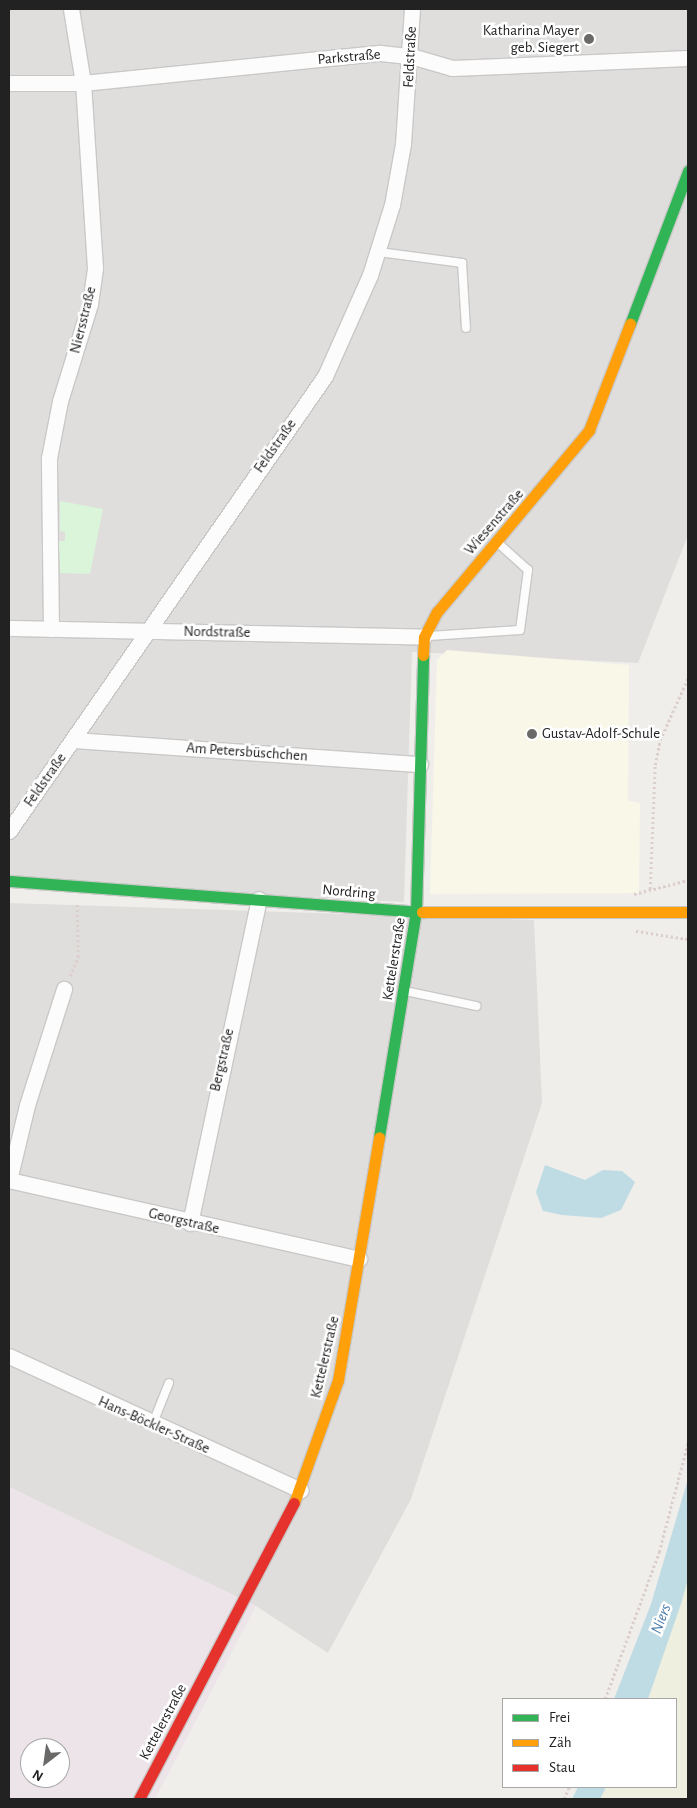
<!DOCTYPE html>
<html>
<head>
<meta charset="utf-8">
<style>
	body { margin:0 }
	#map { position:relative; width:697px; height:1808px; overflow:hidden; background:#f0eeeb; font-family:"Alegreya Sans",sans-serif }
	div>[style] { position:absolute }
	.residential>* { inset:0; background:#dfdedc }
	.industrial>* { inset:0; background:#ede4e9 }
	.education>* { inset:0; background:#f8f7e8 }
	.farmland>* { inset:0; background:#efefdf }
	.park>* { inset:0; background:#daf5da }
	.water>* { inset:0; background:#bfdbe3 }
	.path>* { height:2.5px; margin-top:-1.25px; transform-origin:0; background:repeating-linear-gradient(90deg,#dccecd 0 2.5px,transparent 0 5px) }
	.roads { filter:drop-shadow(1px 0 #c9c8c7) drop-shadow(-1px 0 #c9c8c7) drop-shadow(0 1px #c9c8c7) drop-shadow(0 -1px #c9c8c7) }
	.lane>* { height:8px; margin:-4px; padding:0 4px; transform-origin:4px; border-radius:4px; background:#fdfcfc }
	.street>* { height:15px; margin:-7.5px; padding:0 7.5px; transform-origin:7.5px; border-radius:7.5px; background:#fdfcfc }
	.fast>* { height:11px; margin:-5.5px; padding:0 5.5px; transform-origin:5.5px; border-radius:5.5px; background:#30b455 }
	.slow>* { height:11px; margin:-5.5px; padding:0 5.5px; transform-origin:5.5px; border-radius:5.5px; background:#ff9f0a }
	.jam>* { height:11px; margin:-5.5px; padding:0 5.5px; transform-origin:5.5px; border-radius:5.5px; background:#e5322d }
	.dots>* { width:14px; height:14px; translate:-50% -50%; box-sizing:border-box; border:2px solid #fff; border-radius:50% }
	span { translate:-50% -50%; white-space:nowrap; text-align:center; line-height:1.15; -webkit-text-stroke:5px #fff; paint-order:stroke }
	.poi-label { font-size:15px; color:#222 }
	.right { translate:-100% -50%; text-align:right }
	.left { translate:0 -50%; text-align:left }
	.street-label { font-size:15px; color:#222 }
	.water-label { font-size:16px; color:#4a7aab; font-style:italic }
	.frame { position:absolute; inset:0; border:10px solid #222; pointer-events:none }
	.legend { position:absolute; left:502px; top:1698px; width:175px; height:90px; box-sizing:border-box; background:#fff; border:1px solid #a7a7a7; margin:0; padding:6px 9px; list-style:none; font-size:15px; color:#222 }
	.legend li { display:flex; align-items:center; gap:10px; height:25px }
	.legend b { width:25px; border:1px solid #a7a7a7 }
	.north { position:absolute; left:20px; top:1738px; width:50px; height:50px; box-sizing:border-box; background:#fff; border:1px solid #a7a7a7; border-radius:50%; rotate:210deg; font-size:14px; font-weight:700; line-height:20px; text-align:center; color:#222 }
	.north::after { content:''; display:block; margin:auto; width:18px; height:22px; background:#6a6968; clip-path:polygon(50% 0,100% 100%,50% 72%,0 100%) }
</style>
</head>
<body>
<div id="map">
	<div class="residential">
		<i style="clip-path:polygon(9px 9px,688px 9px,688px 535px,638px 663px,412px 652px,404px 902px,9px 882px)"></i>
		<i style="clip-path:polygon(9px 903px,534px 920px,542px 1103px,411px 1499px,328px 1653px,256px 1606px,9px 1487px)"></i>
	</div>
	<div class="industrial">
		<i style="clip-path:polygon(evenodd,9px 1487px,256px 1606px,155px 1799px,9px 1799px,9px 1487px,30px 1748px,60px 1748px,60px 1778px,30px 1778px,30px 1748px)"></i>
	</div>
	<div class="education">
		<i style="clip-path:polygon(447px 650px,629px 665px,628px 801px,640px 803px,639px 893px,430px 894px,437px 660px)"></i>
	</div>
	<div class="farmland">
		<i style="clip-path:polygon(688px 1579px,688px 1799px,600px 1799px,606px 1787px,676px 1787px,676px 1699px,648px 1699px)"></i>
	</div>
	<div class="park">
		<i style="clip-path:polygon(60px 501px,103px 509px,90px 574px,60px 573px,59px 541px,65px 541px,65px 532px,60px 531px)"></i>
	</div>
	<div class="water">
		<i style="clip-path:polygon(545px 1165px,585px 1180px,603px 1170px,622px 1171px,635px 1182px,621px 1210px,601px 1218px,562px 1215px,543px 1211px,536px 1192px)"></i>
		<i style="clip-path:polygon(688px 1479px,688px 1579px,681px 1604px,648px 1699px,614px 1699px,651px 1604px)"></i>
		<i style="clip-path:polygon(578px 1787px,606px 1787px,600px 1799px,572px 1799px)"></i>
	</div>
	<div class="path">
		<i style="left:650px;top:889px;width:124px;rotate:-87.7deg"></i>
		<i style="left:655px;top:765px;width:25px;rotate:-79deg"></i>
		<i style="left:660px;top:740px;width:68px;rotate:-65.7deg"></i>
		<i style="left:634px;top:894px;width:56px;rotate:-14.5deg"></i>
		<i style="left:636px;top:931px;width:53px;rotate:8.7deg"></i>
		<i style="left:70px;top:976px;width:21px;rotate:-67deg"></i>
		<i style="left:78px;top:957px;width:54px;rotate:-91.1deg"></i>
		<i style="left:605px;top:1699px;width:157px;rotate:-69.8deg"></i>
		<i style="left:659px;top:1552px;width:114px;rotate:-75.2deg"></i>
		<i style="left:564px;top:1799px;width:13px;rotate:-67deg"></i>
	</div>
	<div class="roads">
		<div class="lane">
			<i style="left:379px;top:252px;width:84px;rotate:7.5deg"></i>
			<i style="left:462px;top:263px;width:65px;rotate:86.5deg"></i>
			<i style="left:429px;top:636px;width:91px;rotate:-3.8deg"></i>
			<i style="left:520px;top:630px;width:61px;rotate:-82.4deg"></i>
			<i style="left:528px;top:570px;width:40px;rotate:-138deg"></i>
			<i style="left:405px;top:991px;width:73px;rotate:11.9deg"></i>
			<i style="left:153px;top:1423px;width:43px;rotate:-68.2deg"></i>
		</div>
		<div class="street">
			<i style="left:9px;top:83px;width:74px"></i>
			<i style="left:83px;top:83px;width:299px;rotate:-5.8deg"></i>
			<i style="left:380px;top:53px;width:31px;rotate:6deg"></i>
			<i style="left:411px;top:56px;width:43px;rotate:16.3deg"></i>
			<i style="left:452px;top:68px;width:236px;rotate:-2.4deg"></i>
			<i style="left:9px;top:628px;width:415px;rotate:1.2deg"></i>
			<i style="left:51px;top:629px;width:171px;rotate:-90.7deg"></i>
			<i style="left:49px;top:458px;width:58px;rotate:-79.1deg"></i>
			<i style="left:60px;top:401px;width:102px;rotate:-72.8deg"></i>
			<i style="left:90px;top:304px;width:36px;rotate:-82deg"></i>
			<i style="left:95px;top:268px;width:185px;rotate:-93.7deg"></i>
			<i style="left:83px;top:83px;width:75px;rotate:-99.2deg"></i>
			<i style="left:74px;top:740px;width:347px;rotate:4deg"></i>
			<i style="left:9px;top:831px;width:554px;rotate:-55.22deg"></i>
			<i style="left:325px;top:376px;width:111px;rotate:-66deg"></i>
			<i style="left:370px;top:275px;width:73px;rotate:-72.6deg"></i>
			<i style="left:392px;top:205px;width:62px;rotate:-79.8deg"></i>
			<i style="left:403px;top:144px;width:135px;rotate:-86.2deg"></i>
			<i style="left:9px;top:1180px;width:359px;rotate:12.7deg"></i>
			<i style="left:9px;top:1180px;width:77px;rotate:-76.5deg"></i>
			<i style="left:27px;top:1105px;width:122px;rotate:-72.3deg"></i>
			<i style="left:190px;top:1223px;width:331px;rotate:-78deg"></i>
			<i style="left:9px;top:1356px;width:321px;rotate:24.7deg"></i>
		</div>
		<div class="fast">
			<i style="left:630px;top:324px;width:164px;rotate:-69.2deg"></i>
			<i style="left:9px;top:881px;width:414px;rotate:4.3deg"></i>
			<i style="left:379px;top:1137px;width:228px;rotate:-80.7deg"></i>
			<i style="left:416px;top:912px;width:257px;rotate:-88.4deg"></i>
		</div>
		<div class="slow">
			<i style="left:423px;top:655px;width:18px;rotate:-87deg"></i>
			<i style="left:424px;top:637px;width:28px;rotate:-63deg"></i>
			<i style="left:437px;top:612px;width:237px;rotate:-50.1deg"></i>
			<i style="left:589px;top:430px;width:114px;rotate:-68.9deg"></i>
			<i style="left:422px;top:912px;width:266px"></i>
			<i style="left:294px;top:1503px;width:131px;rotate:-70.3deg"></i>
			<i style="left:338px;top:1380px;width:246px;rotate:-80.4deg"></i>
		</div>
		<div class="jam">
			<i style="left:139px;top:1799px;width:334px;rotate:-62.4deg"></i>
		</div>
	</div>
	<div class="dots">
		<i style="left:589px;top:39px;background:#6a6968"></i>
		<i style="left:532px;top:734px;background:#6a6968"></i>
	</div>
	<div class="poi-label">
		<span class="right" style="left:579px;top:39px">Katharina Mayer<br>geb. Siegert</span>
		<span class="left" style="left:542px;top:734px">Gustav-Adolf-Schule</span>
	</div>
	<div class="street-label">
		<span style="left:349px;top:57px;rotate:-5deg">Parkstraße</span>
		<span style="left:410px;top:57px;rotate:-87deg">Feldstraße</span>
		<span style="left:83px;top:320px;rotate:-76deg">Niersstraße</span>
		<span style="left:275px;top:446px;rotate:-55deg">Feldstraße</span>
		<span style="left:494px;top:522px;rotate:-49deg">Wiesenstraße</span>
		<span style="left:217px;top:632px;rotate:1deg">Nordstraße</span>
		<span style="left:247px;top:752px;rotate:4deg">Am Petersbüschchen</span>
		<span style="left:45px;top:780px;rotate:-55deg">Feldstraße</span>
		<span style="left:349px;top:892px;rotate:5deg">Nordring</span>
		<span style="left:394px;top:959px;rotate:-81deg">Kettelerstraße</span>
		<span style="left:222px;top:1060px;rotate:-77deg">Bergstraße</span>
		<span style="left:184px;top:1221px;rotate:13deg">Georgstraße</span>
		<span style="left:325px;top:1357px;rotate:-77deg">Kettelerstraße</span>
		<span style="left:154px;top:1425px;rotate:24deg">Hans-Böckler-Straße</span>
		<span style="left:163px;top:1722px;rotate:-62deg">Kettelerstraße</span>
	</div>
	<div class="water-label">
		<span style="left:661px;top:1619px;rotate:-69deg">Niers</span>
	</div>
	<div class="frame"></div>
	<ul class="legend">
	<li><b style="height:6px;background:#30b455"></b>Frei</li>
	<li><b style="height:6px;background:#ff9f0a"></b>Zäh</li>
	<li><b style="height:6px;background:#e5322d"></b>Stau</li>
	</ul>
	<div class="north">N</div>
</div>
</body>
</html>
